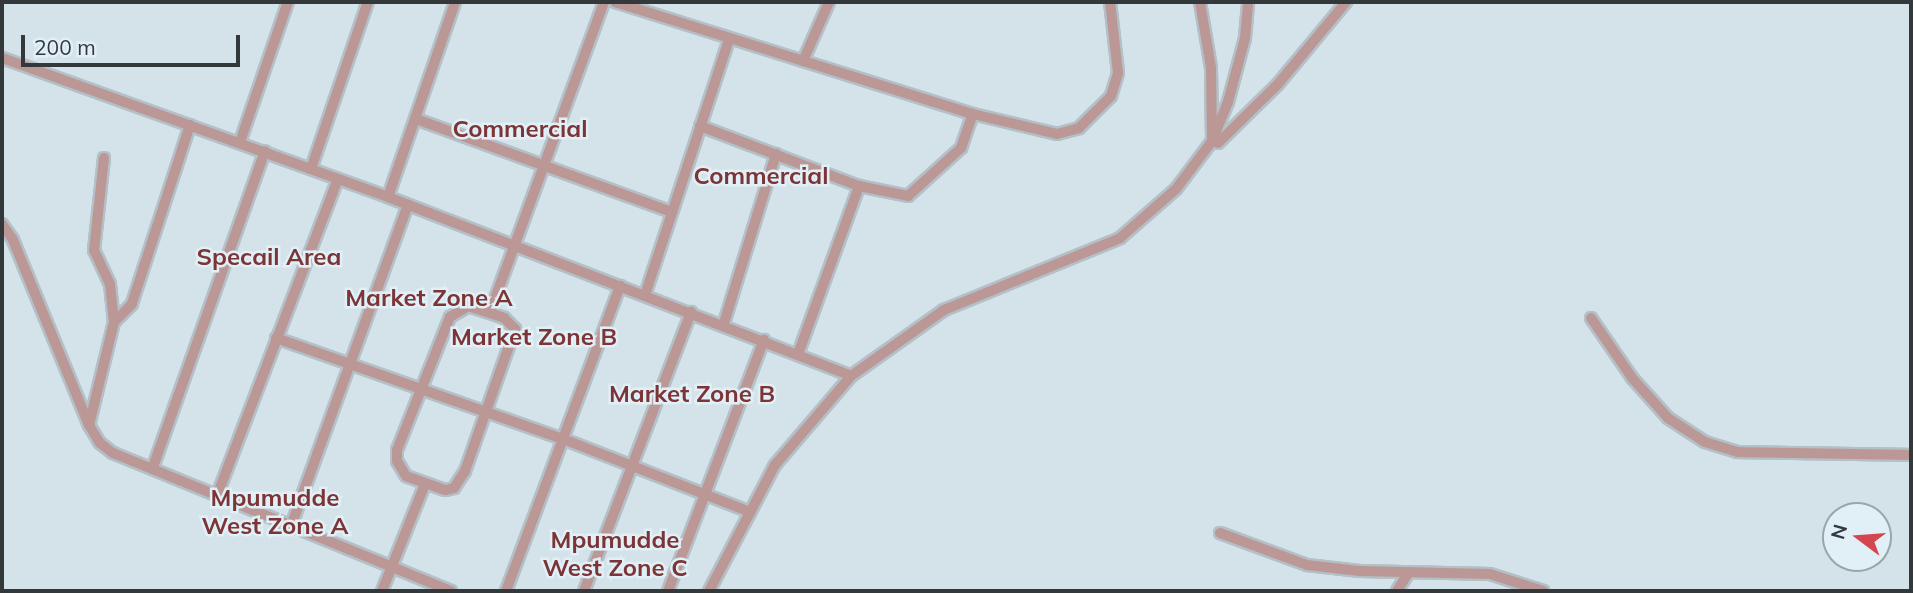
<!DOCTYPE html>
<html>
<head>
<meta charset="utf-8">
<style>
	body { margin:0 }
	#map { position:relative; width:1913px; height:593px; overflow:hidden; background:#d4e2ea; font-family:Mulish,sans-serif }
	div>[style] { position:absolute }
	.roads { filter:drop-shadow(2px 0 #b4c0c7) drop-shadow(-2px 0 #b4c0c7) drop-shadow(0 2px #b4c0c7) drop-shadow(0 -2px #b4c0c7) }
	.minor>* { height:10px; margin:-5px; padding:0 5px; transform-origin:5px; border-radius:5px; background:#bb9896 }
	span { translate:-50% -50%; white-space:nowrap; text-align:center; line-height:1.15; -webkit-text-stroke:5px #e1eff7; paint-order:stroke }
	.quarter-label { font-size:24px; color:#7c3436; font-weight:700 }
	.frame { position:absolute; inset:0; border:4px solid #33383b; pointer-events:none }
	.north { position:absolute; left:1822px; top:502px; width:70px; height:70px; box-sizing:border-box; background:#e1eff7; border:2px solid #9ba6ac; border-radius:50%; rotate:286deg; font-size:19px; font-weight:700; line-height:28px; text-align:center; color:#33383b }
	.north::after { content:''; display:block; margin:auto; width:24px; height:32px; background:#d5454e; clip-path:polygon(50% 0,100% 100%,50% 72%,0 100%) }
	.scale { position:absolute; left:21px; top:35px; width:219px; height:32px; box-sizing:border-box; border:4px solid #33383b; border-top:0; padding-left:9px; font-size:21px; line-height:24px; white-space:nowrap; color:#33383b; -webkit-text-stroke:5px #e1eff7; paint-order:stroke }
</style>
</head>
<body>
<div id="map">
	<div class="roads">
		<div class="minor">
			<i style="left:615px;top:2px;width:375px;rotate:17.4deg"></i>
			<i style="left:973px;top:114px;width:86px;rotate:13.4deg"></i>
			<i style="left:1057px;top:134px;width:23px;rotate:-15deg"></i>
			<i style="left:1079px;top:128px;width:45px;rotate:-45deg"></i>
			<i style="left:1111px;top:96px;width:24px;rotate:-73deg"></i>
			<i style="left:1118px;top:73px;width:71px;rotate:-96.4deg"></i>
			<i style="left:1200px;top:2px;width:67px;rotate:80.5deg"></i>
			<i style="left:1211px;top:68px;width:73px;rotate:89.2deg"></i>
			<i style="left:1212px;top:141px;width:6px;rotate:18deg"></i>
			<i style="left:1218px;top:143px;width:84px;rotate:-44.5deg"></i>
			<i style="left:1278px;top:84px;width:107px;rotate:-50.3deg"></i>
			<i style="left:2px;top:58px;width:410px;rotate:19.8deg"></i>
			<i style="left:388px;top:197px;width:496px;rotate:21.1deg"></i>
			<i style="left:803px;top:61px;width:64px;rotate:-66.2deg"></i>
			<i style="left:416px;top:119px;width:272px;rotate:20deg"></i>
			<i style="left:190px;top:125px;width:188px;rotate:108deg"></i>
			<i style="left:132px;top:304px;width:25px;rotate:135deg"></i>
			<i style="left:114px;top:322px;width:106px;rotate:103.6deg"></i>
			<i style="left:89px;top:425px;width:21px;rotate:59deg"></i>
			<i style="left:100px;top:443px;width:16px;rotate:38deg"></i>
			<i style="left:113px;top:453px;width:365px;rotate:22.2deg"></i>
			<i style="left:700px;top:126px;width:170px;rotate:20.7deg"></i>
			<i style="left:859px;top:186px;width:50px;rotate:11.5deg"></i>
			<i style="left:908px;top:196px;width:72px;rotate:-42.2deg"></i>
			<i style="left:961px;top:148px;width:36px;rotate:-71deg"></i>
			<i style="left:240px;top:142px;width:148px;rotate:-71.1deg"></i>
			<i style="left:104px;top:158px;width:93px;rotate:96.2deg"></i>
			<i style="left:94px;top:250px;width:38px;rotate:65deg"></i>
			<i style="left:110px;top:284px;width:38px;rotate:84deg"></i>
			<i style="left:311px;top:169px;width:176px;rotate:-71.2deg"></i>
			<i style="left:388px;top:197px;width:206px;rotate:-71deg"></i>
			<i style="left:2px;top:224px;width:19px;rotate:55deg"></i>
			<i style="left:13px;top:240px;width:200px;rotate:67.7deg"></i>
			<i style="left:645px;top:295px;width:269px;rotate:-71.8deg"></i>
			<i style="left:468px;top:306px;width:38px;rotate:18deg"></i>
			<i style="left:504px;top:318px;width:16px;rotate:45deg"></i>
			<i style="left:515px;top:329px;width:151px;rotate:109.4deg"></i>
			<i style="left:465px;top:471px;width:20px;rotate:123deg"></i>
			<i style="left:454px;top:488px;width:9px;rotate:167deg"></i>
			<i style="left:445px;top:490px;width:41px;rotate:-160.3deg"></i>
			<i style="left:406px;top:476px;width:17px;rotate:-121deg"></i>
			<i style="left:397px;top:461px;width:11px;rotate:-90deg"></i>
			<i style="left:397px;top:450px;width:143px;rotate:-68.3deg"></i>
			<i style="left:450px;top:317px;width:21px;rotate:-31deg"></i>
			<i style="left:490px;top:312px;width:330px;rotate:-69.8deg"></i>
			<i style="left:1591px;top:318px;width:74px;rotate:55.5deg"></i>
			<i style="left:1633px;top:379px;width:52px;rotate:48.1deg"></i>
			<i style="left:1668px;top:418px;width:44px;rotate:33deg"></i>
			<i style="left:1705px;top:442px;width:34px;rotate:17deg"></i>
			<i style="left:1737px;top:452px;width:174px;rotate:1deg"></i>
			<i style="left:724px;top:323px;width:177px;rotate:-72.9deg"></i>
			<i style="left:276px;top:338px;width:304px;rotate:19.4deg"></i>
			<i style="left:563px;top:439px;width:201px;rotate:21.3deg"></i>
			<i style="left:798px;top:354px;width:179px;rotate:-70deg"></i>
			<i style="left:153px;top:467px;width:335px;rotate:-70.5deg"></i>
			<i style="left:218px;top:493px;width:336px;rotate:-69.1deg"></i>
			<i style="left:291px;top:526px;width:342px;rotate:-70deg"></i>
			<i style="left:1220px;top:533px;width:93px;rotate:20.2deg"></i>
			<i style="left:1307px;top:565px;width:53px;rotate:6.5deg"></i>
			<i style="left:1360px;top:571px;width:130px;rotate:1.3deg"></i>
			<i style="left:1490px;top:574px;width:56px;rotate:17.8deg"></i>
			<i style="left:382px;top:591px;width:115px;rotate:-68.1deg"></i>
			<i style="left:506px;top:591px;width:326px;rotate:-69.5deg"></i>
			<i style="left:584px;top:591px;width:299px;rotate:-69deg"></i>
			<i style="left:668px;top:591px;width:269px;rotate:-69.1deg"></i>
			<i style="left:709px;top:591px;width:142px;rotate:-62.4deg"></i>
			<i style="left:775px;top:465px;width:117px;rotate:-49.5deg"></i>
			<i style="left:851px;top:376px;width:114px;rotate:-35.4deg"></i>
			<i style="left:944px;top:310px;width:190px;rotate:-22.2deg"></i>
			<i style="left:1120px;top:238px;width:74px;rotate:-41.2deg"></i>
			<i style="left:1176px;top:189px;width:60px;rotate:-53.1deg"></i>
			<i style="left:1212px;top:141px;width:42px;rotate:-67.7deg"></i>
			<i style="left:1228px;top:102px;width:66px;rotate:-75.1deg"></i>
			<i style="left:1245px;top:38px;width:36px;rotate:-85deg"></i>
			<i style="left:1397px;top:591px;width:22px;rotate:-58deg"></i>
		</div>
	</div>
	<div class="quarter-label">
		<span style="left:520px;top:129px">Commercial</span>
		<span style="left:761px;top:176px">Commercial</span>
		<span style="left:269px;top:257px">Specail Area</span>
		<span style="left:429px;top:298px">Market Zone A</span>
		<span style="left:534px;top:337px">Market Zone B</span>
		<span style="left:692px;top:394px">Market Zone B</span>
		<span style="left:275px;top:512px">Mpumudde<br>West Zone A</span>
		<span style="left:615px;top:554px">Mpumudde<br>West Zone C</span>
	</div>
	<div class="frame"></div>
	<div class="north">N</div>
	<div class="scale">200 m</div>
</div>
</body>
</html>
